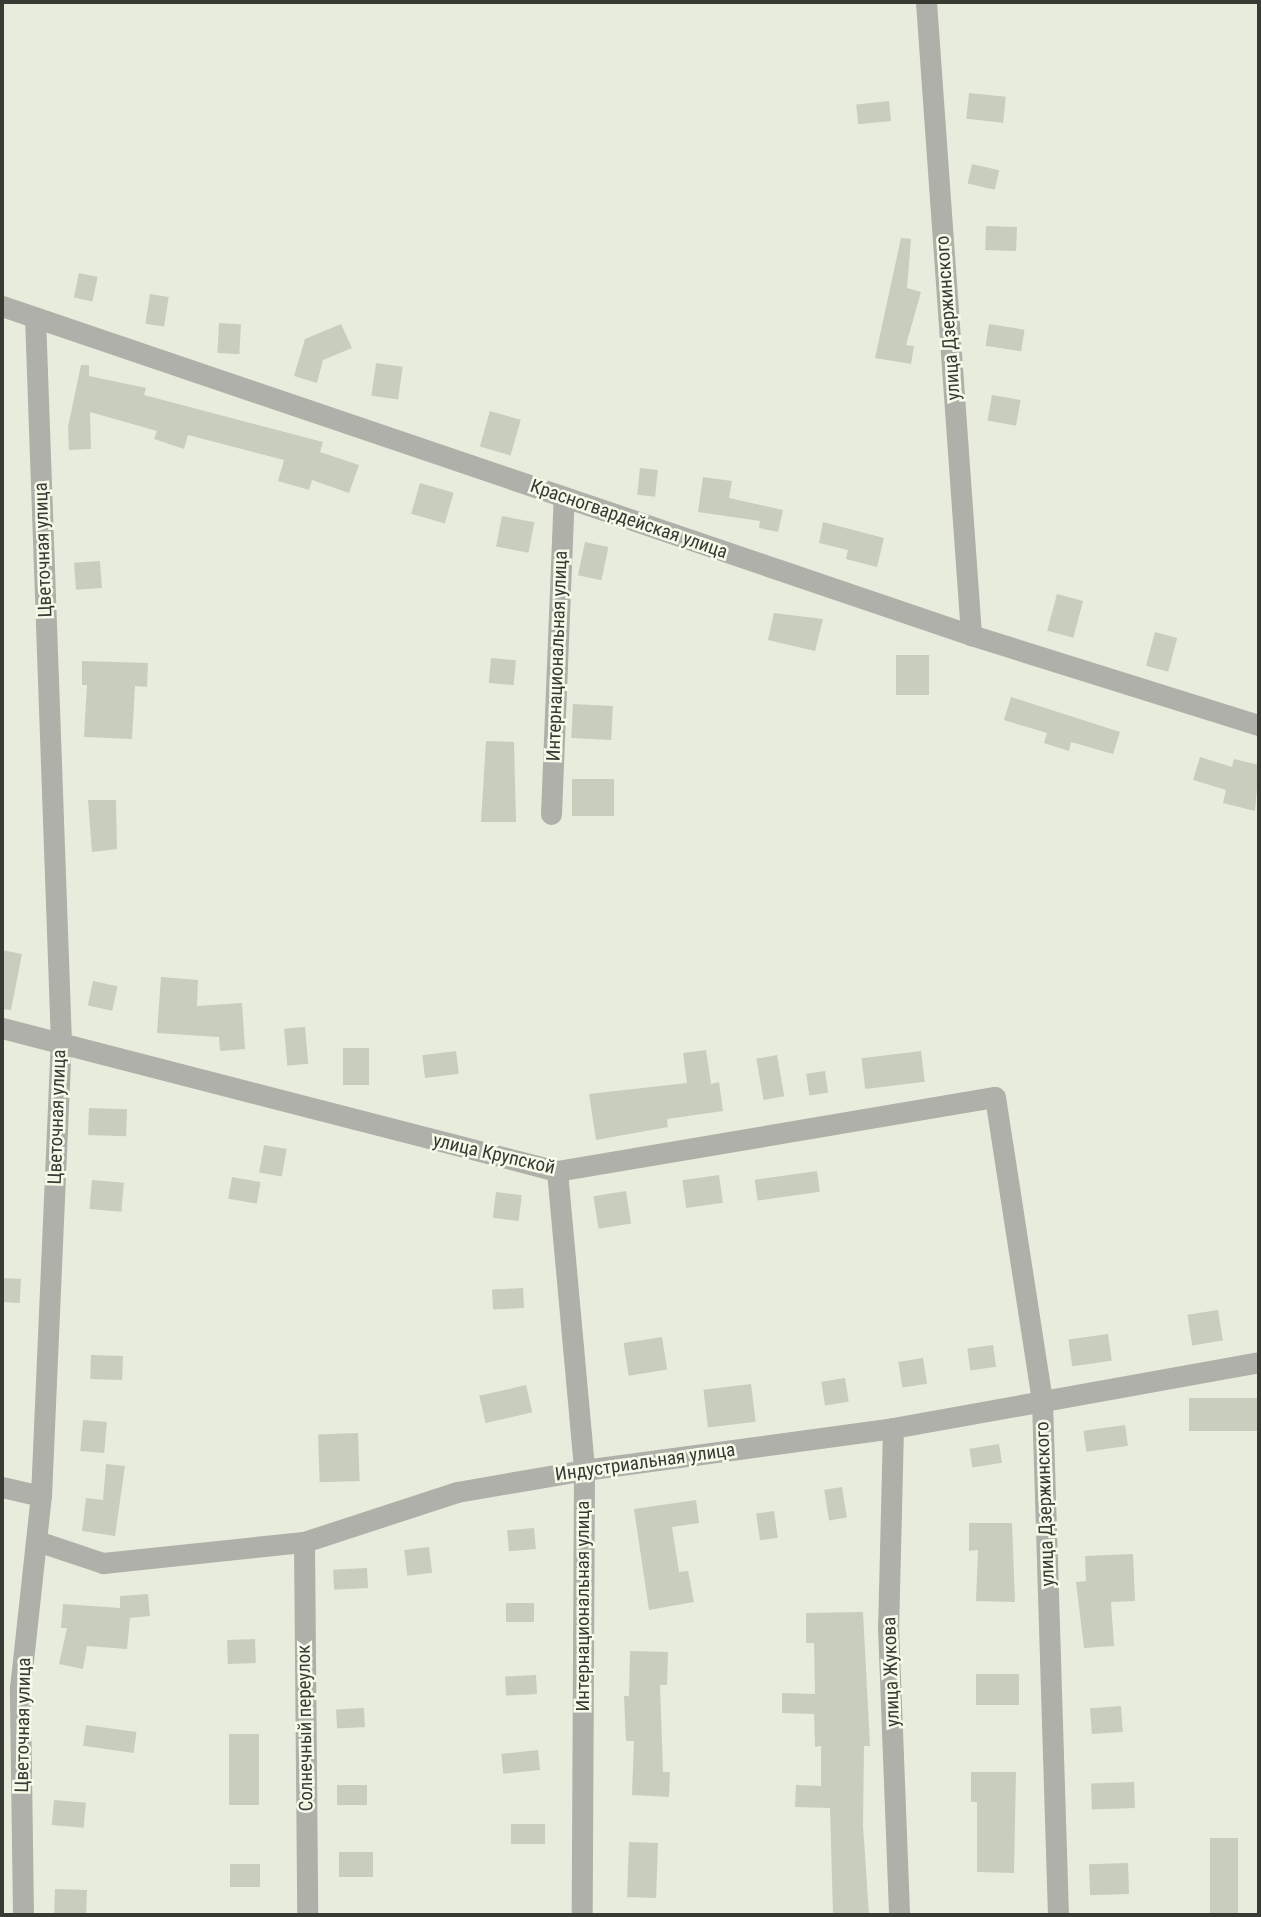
<!DOCTYPE html>
<html>
<head>
<meta charset="utf-8">
<style>
	body { margin:0 }
	#map { position:relative; width:1261px; height:1917px; overflow:hidden; background:#e8ecdc; font-family:"Roboto Condensed",sans-serif }
	div>[style] { position:absolute }
	.building>* { inset:0; background:#c9cdbd; transform-origin:0 0 }
	.minor>* { height:21px; margin:-10.5px; padding:0 10.5px; transform-origin:10.5px; border-radius:10.5px; background:#aeb0a9 }
	span { translate:-50% -50%; white-space:nowrap; text-align:center; line-height:1.15; -webkit-text-stroke:5px #f5fae9; paint-order:stroke }
	.street-label { font-size:19px; color:#383a34 }
	.frame { position:absolute; inset:0; border:4px solid #383a34; pointer-events:none }
</style>
</head>
<body>
<div id="map">
	<div class="building">
		<i style="left:969px;top:93px;width:37px;height:26px;rotate:6deg"></i>
		<i style="left:889px;top:101px;width:20px;height:33px;rotate:84deg"></i>
		<i style="left:972px;top:164px;width:28px;height:20px;rotate:13deg"></i>
		<i style="left:986px;top:226px;width:31px;height:24px;rotate:2deg"></i>
		<i style="clip-path:polygon(901px 238px,911px 239px,907px 288px,921px 292px,906px 345px,914px 346px,911px 364px,875px 358px)"></i>
		<i style="left:79px;top:273px;width:19px;height:25px;rotate:12deg"></i>
		<i style="left:150px;top:294px;width:19px;height:30px;rotate:9deg"></i>
		<i style="left:219px;top:323px;width:22px;height:30px;rotate:3deg"></i>
		<i style="clip-path:polygon(341px 324px,352px 348px,323px 360px,317px 383px,294px 376px,305px 339px)"></i>
		<i style="left:989px;top:324px;width:36px;height:22px;rotate:9deg"></i>
		<i style="left:376px;top:363px;width:27px;height:33px;rotate:8deg"></i>
		<i style="clip-path:polygon(81px 365px,89px 365px,89px 376px,146px 388px,144px 395px,323px 442px,320px 452px,359px 465px,349px 493px,312px 480px,309px 490px,278px 481px,284px 460px,188px 435px,184px 449px,154px 439px,157px 431px,90px 412px,91px 449px,69px 450px,68px 427px)"></i>
		<i style="left:992px;top:395px;width:29px;height:26px;rotate:10deg"></i>
		<i style="left:490px;top:411px;width:32px;height:37px;rotate:16deg"></i>
		<i style="left:640px;top:468px;width:18px;height:27px;rotate:6deg"></i>
		<i style="clip-path:polygon(703px 477px,732px 481px,729px 498px,783px 510px,778px 532px,759px 528px,760px 521px,698px 512px)"></i>
		<i style="left:420px;top:483px;width:35px;height:32px;rotate:16deg"></i>
		<i style="left:502px;top:516px;width:33px;height:31px;rotate:11deg"></i>
		<i style="clip-path:polygon(823px 522px,884px 538px,877px 567px,846px 559px,848px 550px,819px 543px)"></i>
		<i style="left:585px;top:542px;width:24px;height:34px;rotate:12deg"></i>
		<i style="left:100px;top:561px;width:27px;height:26px;rotate:86deg"></i>
		<i style="left:1057px;top:594px;width:27px;height:38px;rotate:15deg"></i>
		<i style="clip-path:polygon(774px 613px,823px 619px,815px 651px,768px 640px)"></i>
		<i style="left:1155px;top:632px;width:23px;height:35px;rotate:15deg"></i>
		<i style="left:896px;top:655px;width:33px;height:40px"></i>
		<i style="left:491px;top:658px;width:25px;height:25px;rotate:5deg"></i>
		<i style="clip-path:polygon(82px 661px,148px 663px,147px 687px,135px 686px,132px 739px,84px 737px,87px 685px,82px 685px)"></i>
		<i style="clip-path:polygon(1011px 697px,1120px 732px,1113px 754px,1071px 742px,1069px 751px,1044px 743px,1047px 733px,1004px 720px)"></i>
		<i style="left:573px;top:704px;width:40px;height:34px;rotate:3deg"></i>
		<i style="clip-path:polygon(486px 741px,514px 742px,516px 822px,481px 822px)"></i>
		<i style="clip-path:polygon(1200px 757px,1232px 767px,1234px 759px,1259px 765px,1255px 811px,1223px 803px,1226px 790px,1193px 780px)"></i>
		<i style="left:572px;top:779px;width:42px;height:37px"></i>
		<i style="clip-path:polygon(88px 800px,116px 800px,117px 849px,92px 852px)"></i>
		<i style="clip-path:polygon(2px 950px,22px 954px,11px 1010px,2px 1009px)"></i>
		<i style="clip-path:polygon(161px 977px,198px 980px,197px 1006px,242px 1003px,245px 1049px,220px 1051px,219px 1037px,157px 1033px)"></i>
		<i style="left:93px;top:981px;width:25px;height:25px;rotate:12deg"></i>
		<i style="left:305px;top:1027px;width:37px;height:21px;rotate:85deg"></i>
		<i style="left:369px;top:1048px;width:37px;height:26px;rotate:90deg"></i>
		<i style="clip-path:polygon(706px 1050px,711px 1084px,719px 1082px,723px 1111px,667px 1119px,668px 1127px,596px 1140px,589px 1094px,687px 1083px,683px 1053px)"></i>
		<i style="left:456px;top:1051px;width:23px;height:34px;rotate:83deg"></i>
		<i style="left:921px;top:1051px;width:31px;height:60px;rotate:83deg"></i>
		<i style="left:777px;top:1055px;width:42px;height:21px;rotate:80deg"></i>
		<i style="left:825px;top:1071px;width:22px;height:19px;rotate:82deg"></i>
		<i style="left:89px;top:1108px;width:38px;height:27px;rotate:2deg"></i>
		<i style="left:264px;top:1145px;width:23px;height:28px;rotate:10deg"></i>
		<i style="left:817px;top:1171px;width:21px;height:63px;rotate:82deg"></i>
		<i style="left:719px;top:1175px;width:28px;height:37px;rotate:82deg"></i>
		<i style="left:232px;top:1177px;width:29px;height:22px;rotate:10deg"></i>
		<i style="left:92px;top:1180px;width:32px;height:29px;rotate:5deg"></i>
		<i style="left:626px;top:1191px;width:33px;height:33px;rotate:81deg"></i>
		<i style="left:496px;top:1192px;width:26px;height:26px;rotate:7deg"></i>
		<i style="left:2px;top:1278px;width:19px;height:24px;rotate:3deg"></i>
		<i style="left:523px;top:1288px;width:20px;height:31px;rotate:87deg"></i>
		<i style="left:1218px;top:1310px;width:31px;height:31px;rotate:81deg"></i>
		<i style="left:1108px;top:1334px;width:27px;height:40px;rotate:82deg"></i>
		<i style="left:662px;top:1337px;width:33px;height:39px;rotate:81deg"></i>
		<i style="left:993px;top:1345px;width:22px;height:26px;rotate:82deg"></i>
		<i style="left:91px;top:1355px;width:32px;height:24px;rotate:2deg"></i>
		<i style="left:923px;top:1358px;width:26px;height:25px;rotate:81deg"></i>
		<i style="left:845px;top:1378px;width:24px;height:24px;rotate:81deg"></i>
		<i style="left:751px;top:1384px;width:38px;height:48px;rotate:83deg"></i>
		<i style="left:526px;top:1385px;width:28px;height:48px;rotate:77deg"></i>
		<i style="left:1259px;top:1398px;width:33px;height:70px;rotate:90deg"></i>
		<i style="left:83px;top:1420px;width:24px;height:31px;rotate:5deg"></i>
		<i style="left:1125px;top:1425px;width:21px;height:42px;rotate:82deg"></i>
		<i style="left:358px;top:1433px;width:48px;height:40px;rotate:88deg"></i>
		<i style="left:999px;top:1444px;width:19px;height:30px;rotate:81deg"></i>
		<i style="clip-path:polygon(106px 1464px,125px 1466px,115px 1536px,82px 1531px,86px 1498px,103px 1500px)"></i>
		<i style="left:842px;top:1487px;width:31px;height:18px;rotate:81deg"></i>
		<i style="clip-path:polygon(696px 1500px,699px 1523px,672px 1527px,679px 1572px,688px 1571px,694px 1602px,649px 1610px,634px 1509px)"></i>
		<i style="left:774px;top:1511px;width:27px;height:18px;rotate:82deg"></i>
		<i style="clip-path:polygon(969px 1523px,1012px 1523px,1015px 1602px,976px 1601px,978px 1550px,969px 1551px)"></i>
		<i style="left:534px;top:1528px;width:21px;height:27px;rotate:85deg"></i>
		<i style="left:429px;top:1547px;width:26px;height:25px;rotate:83deg"></i>
		<i style="clip-path:polygon(1133px 1554px,1135px 1601px,1111px 1602px,1114px 1646px,1084px 1648px,1076px 1582px,1086px 1581px,1085px 1556px)"></i>
		<i style="left:367px;top:1568px;width:20px;height:34px;rotate:87deg"></i>
		<i style="clip-path:polygon(148px 1594px,150px 1616px,130px 1618px,127px 1649px,87px 1646px,83px 1669px,59px 1664px,67px 1628px,61px 1628px,63px 1604px,120px 1608px,120px 1596px)"></i>
		<i style="left:534px;top:1603px;width:19px;height:28px;rotate:90deg"></i>
		<i style="clip-path:polygon(863px 1612px,870px 1746px,864px 1746px,863px 1825px,869px 1915px,833px 1915px,830px 1808px,795px 1807px,796px 1785px,821px 1786px,821px 1746px,815px 1747px,814px 1714px,782px 1713px,782px 1693px,815px 1694px,814px 1643px,806px 1643px,806px 1613px)"></i>
		<i style="left:255px;top:1639px;width:24px;height:28px;rotate:88deg"></i>
		<i style="clip-path:polygon(630px 1651px,668px 1652px,667px 1685px,660px 1685px,663px 1772px,670px 1772px,669px 1797px,632px 1795px,634px 1741px,626px 1741px,624px 1696px,629px 1696px)"></i>
		<i style="left:976px;top:1674px;width:43px;height:31px"></i>
		<i style="left:536px;top:1675px;width:19px;height:31px;rotate:87deg"></i>
		<i style="left:1121px;top:1706px;width:26px;height:31px;rotate:86deg"></i>
		<i style="left:364px;top:1708px;width:19px;height:28px;rotate:87deg"></i>
		<i style="left:86px;top:1725px;width:51px;height:21px;rotate:8deg"></i>
		<i style="left:229px;top:1734px;width:30px;height:71px"></i>
		<i style="left:538px;top:1750px;width:20px;height:37px;rotate:84deg"></i>
		<i style="clip-path:polygon(971px 1772px,1016px 1772px,1014px 1873px,977px 1872px,977px 1802px,971px 1802px)"></i>
		<i style="left:1134px;top:1782px;width:26px;height:43px;rotate:88deg"></i>
		<i style="left:367px;top:1785px;width:20px;height:30px;rotate:90deg"></i>
		<i style="left:54px;top:1800px;width:32px;height:25px;rotate:5deg"></i>
		<i style="left:511px;top:1824px;width:34px;height:20px"></i>
		<i style="left:1210px;top:1838px;width:28px;height:77px"></i>
		<i style="left:629px;top:1842px;width:29px;height:55px;rotate:2deg"></i>
		<i style="left:339px;top:1852px;width:34px;height:25px"></i>
		<i style="left:1128px;top:1863px;width:31px;height:39px;rotate:88deg"></i>
		<i style="left:230px;top:1864px;width:30px;height:23px"></i>
		<i style="left:55px;top:1889px;width:32px;height:26px;rotate:2deg"></i>
	</div>
	<div class="minor">
		<i style="left:926px;top:2px;width:635px;rotate:85.93deg"></i>
		<i style="left:2px;top:306px;width:1023px;rotate:18.75deg"></i>
		<i style="left:971px;top:635px;width:302px;rotate:17.4deg"></i>
		<i style="left:551px;top:814px;width:317px;rotate:-87.7deg"></i>
		<i style="left:2px;top:1028px;width:573px;rotate:14.45deg"></i>
		<i style="left:557px;top:1171px;width:444px;rotate:-9.6deg"></i>
		<i style="left:995px;top:1097px;width:308px;rotate:81.2deg"></i>
		<i style="left:1042px;top:1401px;width:514px;rotate:88.22deg"></i>
		<i style="left:557px;top:1171px;width:300px;rotate:84.8deg"></i>
		<i style="left:584px;top:1470px;width:445px;rotate:90.3deg"></i>
		<i style="left:893px;top:1428px;width:198px;rotate:91.4deg"></i>
		<i style="left:888px;top:1626px;width:289px;rotate:87.8deg"></i>
		<i style="left:2px;top:1487px;width:40px;rotate:13deg"></i>
		<i style="left:37px;top:1541px;width:70px;rotate:18.4deg"></i>
		<i style="left:103px;top:1563px;width:202px;rotate:-6deg"></i>
		<i style="left:304px;top:1542px;width:161px;rotate:-18.1deg"></i>
		<i style="left:457px;top:1492px;width:129px;rotate:-9.8deg"></i>
		<i style="left:584px;top:1470px;width:312px;rotate:-7.7deg"></i>
		<i style="left:893px;top:1428px;width:372px;rotate:-10.2deg"></i>
		<i style="left:304px;top:1542px;width:373px;rotate:89.5deg"></i>
		<i style="left:23px;top:1915px;width:227px;rotate:-90.8deg"></i>
		<i style="left:20px;top:1688px;width:193px;rotate:-83.8deg"></i>
		<i style="left:41px;top:1496px;width:453px;rotate:-87.5deg"></i>
		<i style="left:61px;top:1043px;width:725px;rotate:-92.05deg"></i>
	</div>
	<div class="street-label">
		<span style="left:948px;top:318px;rotate:-94deg">улица Дзержинского</span>
		<span style="left:629px;top:519px;rotate:19deg">Красногвардейская улица</span>
		<span style="left:43px;top:550px;rotate:-92deg">Цветочная улица</span>
		<span style="left:557px;top:656px;rotate:-88deg">Интернациональная улица</span>
		<span style="left:57px;top:1117px;rotate:-88deg">Цветочная улица</span>
		<span style="left:494px;top:1154px;rotate:13deg">улица Крупской</span>
		<span style="left:645px;top:1462px;rotate:-8deg">Индустриальная улица</span>
		<span style="left:1045px;top:1504px;rotate:-92deg">улица Дзержинского</span>
		<span style="left:583px;top:1606px;rotate:-90deg">Интернациональная улица</span>
		<span style="left:891px;top:1672px;rotate:-92deg">улица Жукова</span>
		<span style="left:23px;top:1725px;rotate:-89deg">Цветочная улица</span>
		<span style="left:305px;top:1728px;rotate:-91deg">Солнечный переулок</span>
	</div>
	<div class="frame"></div>
</div>
</body>
</html>
